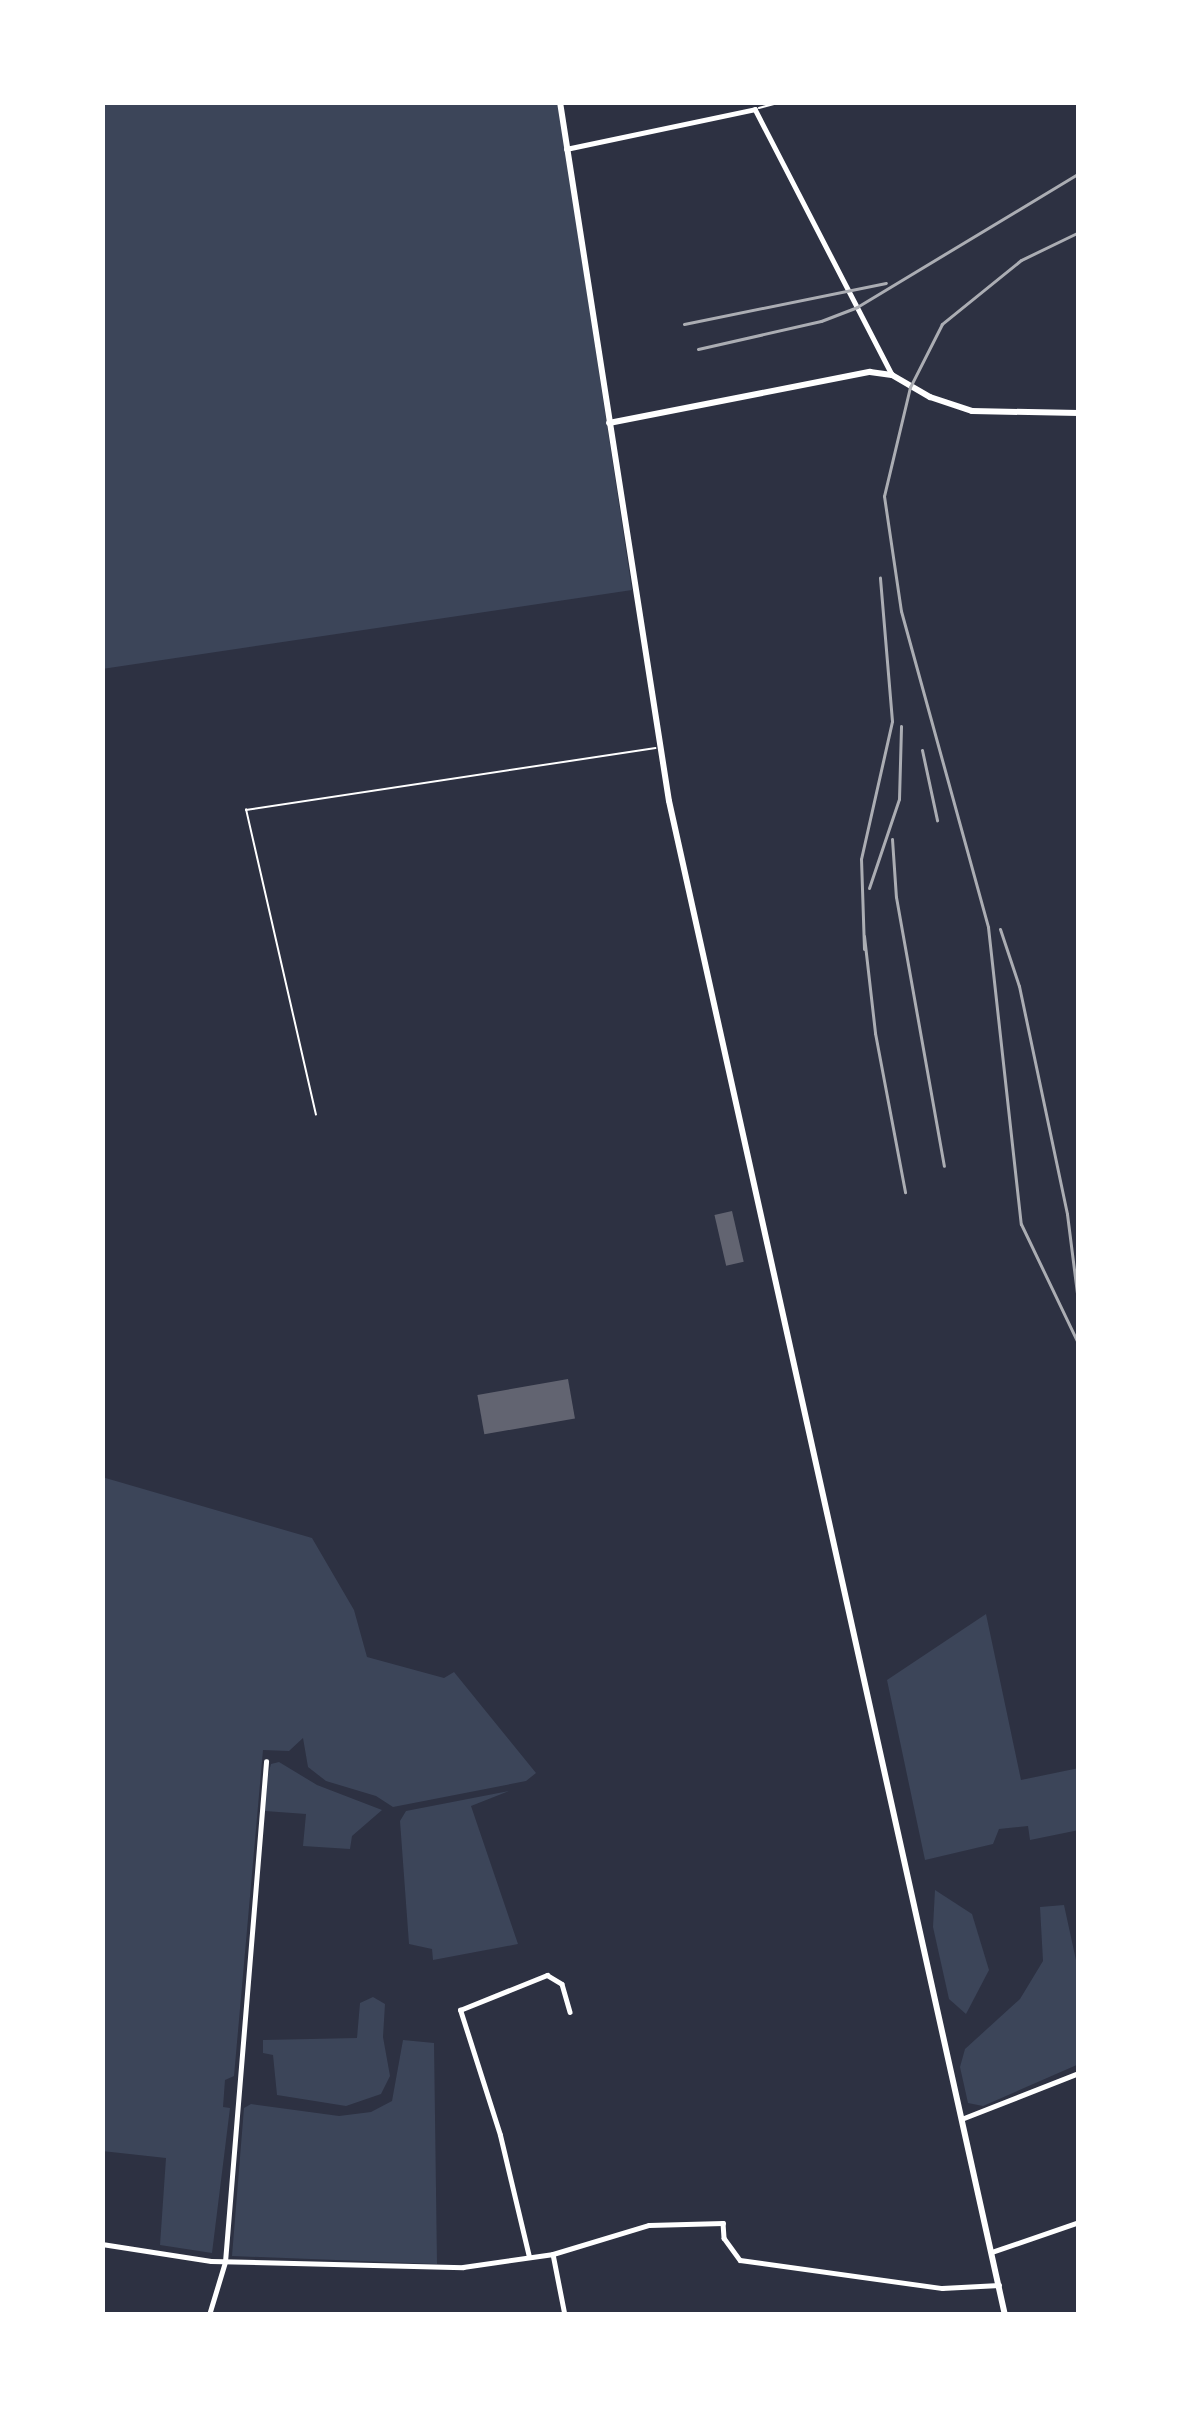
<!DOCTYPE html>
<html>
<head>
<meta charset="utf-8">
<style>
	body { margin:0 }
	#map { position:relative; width:1181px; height:2417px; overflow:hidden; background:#2d3142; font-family:Lato,sans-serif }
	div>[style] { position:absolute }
	.green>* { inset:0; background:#3c4559 }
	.building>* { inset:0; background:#626471; transform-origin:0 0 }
	.service>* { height:1.5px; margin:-0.75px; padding:0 0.75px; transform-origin:0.75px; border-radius:0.75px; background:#fff }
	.minor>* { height:4.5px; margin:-2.25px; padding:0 2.25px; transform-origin:2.25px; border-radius:2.25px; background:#fff }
	.tertiary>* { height:6px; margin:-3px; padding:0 3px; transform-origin:3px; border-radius:3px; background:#fff }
	.secondary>* { height:6px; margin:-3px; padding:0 3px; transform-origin:3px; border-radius:3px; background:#fff }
	.rail>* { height:3px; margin:-1.5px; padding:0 1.5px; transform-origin:1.5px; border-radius:1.5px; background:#abadb3 }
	span { translate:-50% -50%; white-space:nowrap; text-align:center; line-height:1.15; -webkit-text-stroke:12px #fff; paint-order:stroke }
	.frame { position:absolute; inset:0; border:105px solid #fff; pointer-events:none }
</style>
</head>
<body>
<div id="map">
	<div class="green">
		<i style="clip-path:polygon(102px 102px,558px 102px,632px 590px,102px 669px)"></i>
		<i style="clip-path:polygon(102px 1477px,312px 1538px,354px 1610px,367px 1657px,444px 1678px,454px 1672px,536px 1773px,526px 1781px,393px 1807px,376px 1796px,326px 1781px,308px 1767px,303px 1738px,289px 1751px,263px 1750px,234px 2076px,225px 2080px,223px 2107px,230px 2108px,212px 2253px,160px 2245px,166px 2158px,102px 2151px)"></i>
		<i style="clip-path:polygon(986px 1614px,1021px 1780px,1079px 1768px,1079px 1830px,1030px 1840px,1028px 1826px,999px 1829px,993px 1844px,925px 1860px,887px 1680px)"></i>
		<i style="clip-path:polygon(279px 1762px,317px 1785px,382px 1810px,352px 1836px,350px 1849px,303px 1846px,306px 1814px,265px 1811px,268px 1775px,271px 1764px)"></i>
		<i style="clip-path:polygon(509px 1791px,471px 1806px,518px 1944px,433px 1960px,432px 1949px,409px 1944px,400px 1821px,406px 1811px)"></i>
		<i style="clip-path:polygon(935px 1890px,972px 1914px,989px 1970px,966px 2014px,949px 1999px,933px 1927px)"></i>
		<i style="clip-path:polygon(1064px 1905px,1079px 1974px,1079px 2064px,983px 2106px,968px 2103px,960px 2067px,965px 2049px,1020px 1999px,1043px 1961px,1040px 1907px)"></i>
		<i style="clip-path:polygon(373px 1997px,385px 2004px,383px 2037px,390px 2076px,381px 2094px,346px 2106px,277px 2095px,273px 2055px,263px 2053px,263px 2040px,357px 2038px,360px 2003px)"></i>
		<i style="clip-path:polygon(403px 2040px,434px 2043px,437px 2264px,232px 2256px,244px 2108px,251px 2104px,339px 2116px,371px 2112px,392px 2101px)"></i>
	</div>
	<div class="building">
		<i style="left:732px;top:1211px;width:52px;height:18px;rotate:77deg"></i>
		<i style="left:568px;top:1379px;width:40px;height:92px;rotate:80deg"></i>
	</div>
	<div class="service">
		<i style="left:759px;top:108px;width:23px;rotate:-15deg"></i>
		<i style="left:316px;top:1115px;width:313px;rotate:-102.9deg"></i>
		<i style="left:246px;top:810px;width:414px;rotate:-8.6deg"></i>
	</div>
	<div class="minor">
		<i style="left:566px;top:149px;width:193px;rotate:-11.9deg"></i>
		<i style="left:755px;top:109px;width:299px;rotate:62.7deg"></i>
		<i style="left:964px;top:2118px;width:123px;rotate:-21.4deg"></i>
		<i style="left:102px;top:2244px;width:110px;rotate:8.9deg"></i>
		<i style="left:211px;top:2261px;width:252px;rotate:1.4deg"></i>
		<i style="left:463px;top:2267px;width:91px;rotate:-8.2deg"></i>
		<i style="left:553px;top:2254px;width:100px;rotate:-16.8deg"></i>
		<i style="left:649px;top:2225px;width:74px;rotate:-1.5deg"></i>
		<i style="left:723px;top:2223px;width:15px;rotate:86deg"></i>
		<i style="left:724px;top:2238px;width:27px;rotate:54deg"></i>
		<i style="left:740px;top:2260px;width:204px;rotate:7.9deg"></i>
		<i style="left:942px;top:2288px;width:57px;rotate:-3deg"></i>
		<i style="left:992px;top:2252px;width:92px;rotate:-19deg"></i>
		<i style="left:553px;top:2254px;width:62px;rotate:78.9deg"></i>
		<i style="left:529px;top:2257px;width:125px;rotate:-103.4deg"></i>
		<i style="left:500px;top:2135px;width:131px;rotate:-107.7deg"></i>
		<i style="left:460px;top:2010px;width:94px;rotate:-21.9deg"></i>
		<i style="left:547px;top:1975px;width:17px;rotate:31deg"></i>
		<i style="left:562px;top:1984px;width:29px;rotate:74deg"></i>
		<i style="left:209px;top:2315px;width:55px;rotate:-73.2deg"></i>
		<i style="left:225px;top:2262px;width:502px;rotate:-85.31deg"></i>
	</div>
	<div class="tertiary">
		<i style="left:609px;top:423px;width:266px;rotate:-11.1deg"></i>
		<i style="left:870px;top:372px;width:22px;rotate:8deg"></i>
		<i style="left:892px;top:375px;width:44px;rotate:30.1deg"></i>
		<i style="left:930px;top:397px;width:44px;rotate:18.4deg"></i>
		<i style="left:972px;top:411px;width:107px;rotate:1.1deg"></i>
	</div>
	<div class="secondary">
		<i style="left:560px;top:102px;width:707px;rotate:81.14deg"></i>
		<i style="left:669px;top:801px;width:1551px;rotate:77.49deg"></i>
	</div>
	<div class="rail">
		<i style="left:1079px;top:232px;width:64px;rotate:154.2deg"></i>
		<i style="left:1021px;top:260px;width:102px;rotate:141deg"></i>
		<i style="left:942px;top:324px;width:71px;rotate:116.9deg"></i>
		<i style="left:910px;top:387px;width:112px;rotate:103.4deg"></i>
		<i style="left:884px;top:496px;width:116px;rotate:81.6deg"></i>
		<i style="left:901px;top:611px;width:328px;rotate:74.6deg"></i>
		<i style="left:988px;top:927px;width:299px;rotate:83.7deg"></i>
		<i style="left:1021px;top:1224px;width:134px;rotate:64.4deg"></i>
		<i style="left:684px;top:324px;width:206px;rotate:-11.5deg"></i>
		<i style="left:698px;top:349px;width:126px;rotate:-12.8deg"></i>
		<i style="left:821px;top:321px;width:39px;rotate:-21deg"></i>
		<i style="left:857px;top:307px;width:259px;rotate:-31.1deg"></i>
		<i style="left:922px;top:750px;width:72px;rotate:77.9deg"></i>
		<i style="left:892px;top:839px;width:58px;rotate:86.1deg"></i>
		<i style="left:896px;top:897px;width:273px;rotate:79.9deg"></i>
		<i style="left:869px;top:888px;width:94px;rotate:-71.4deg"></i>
		<i style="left:899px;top:799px;width:73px;rotate:-88.4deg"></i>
		<i style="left:1000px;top:929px;width:60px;rotate:71.6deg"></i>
		<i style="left:1019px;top:986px;width:233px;rotate:78.1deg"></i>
		<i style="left:1067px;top:1214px;width:96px;rotate:82.8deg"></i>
		<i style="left:864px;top:936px;width:98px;rotate:83.5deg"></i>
		<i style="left:875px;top:1033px;width:162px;rotate:79.3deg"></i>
		<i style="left:864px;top:949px;width:90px;rotate:-91.9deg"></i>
		<i style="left:861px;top:859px;width:141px;rotate:-77.3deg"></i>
		<i style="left:892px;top:721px;width:144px;rotate:-94.8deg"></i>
	</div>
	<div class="frame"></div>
</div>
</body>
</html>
